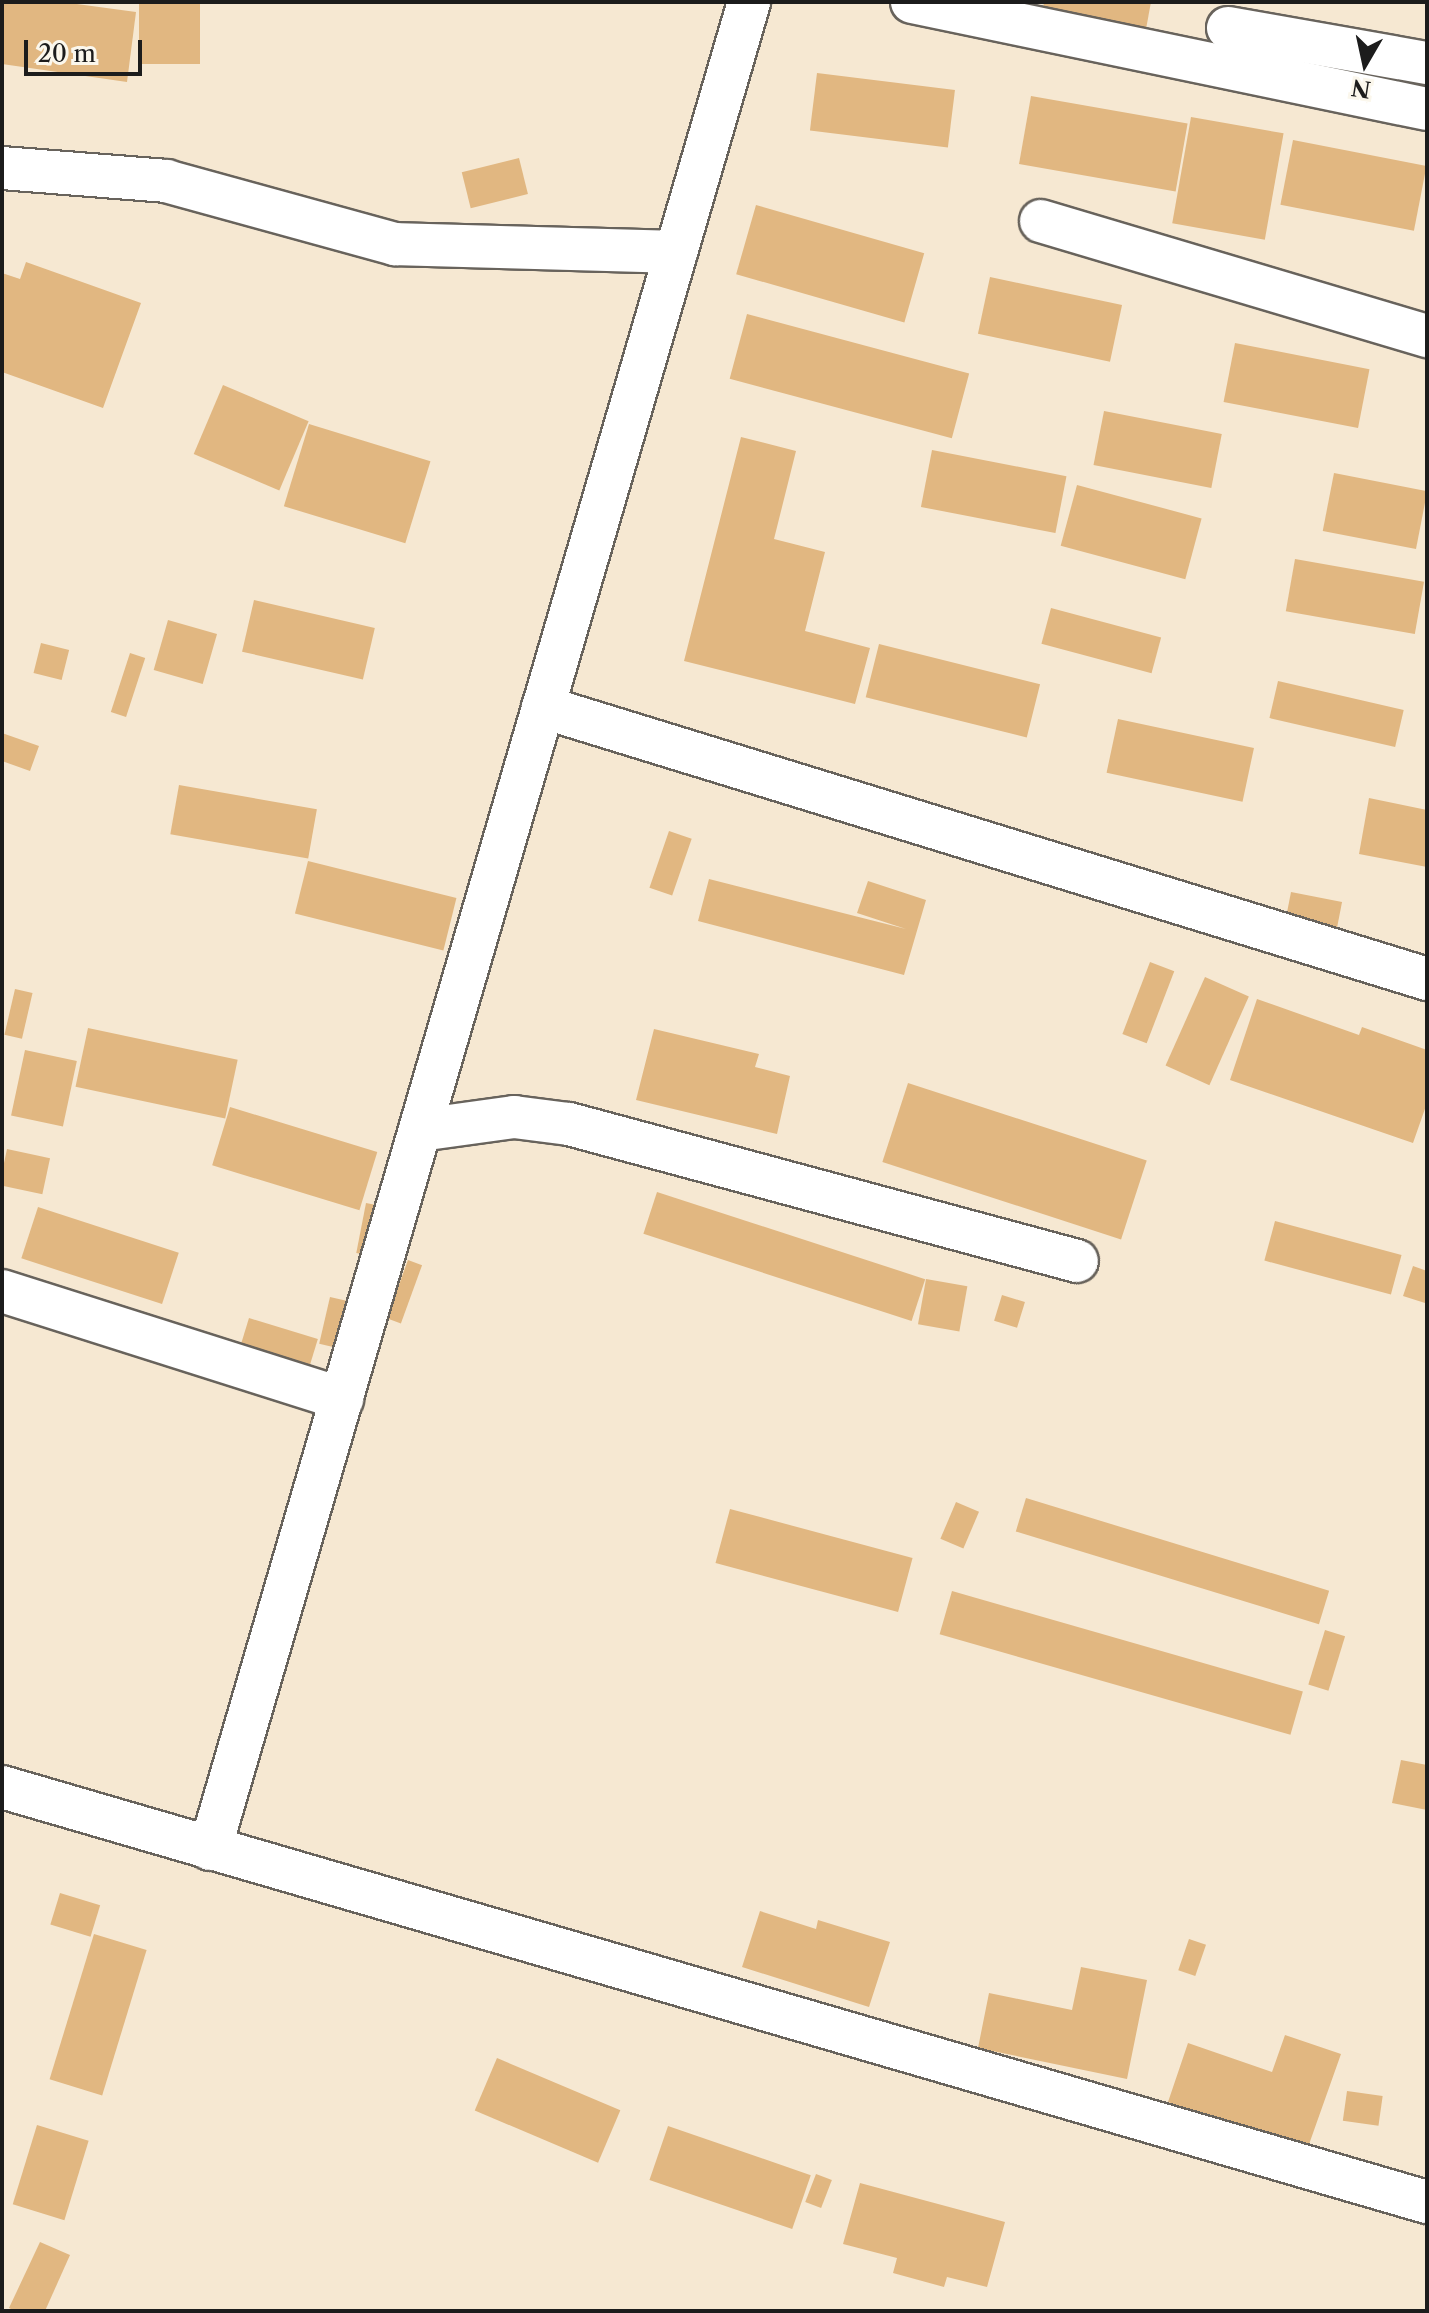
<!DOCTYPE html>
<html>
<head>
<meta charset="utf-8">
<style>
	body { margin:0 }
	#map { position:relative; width:1429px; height:2313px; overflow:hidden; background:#f6e8d2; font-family:"Libre Caslon Text",serif }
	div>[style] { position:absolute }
	.building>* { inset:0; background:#e1b781; transform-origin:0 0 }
	.roads { filter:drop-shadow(2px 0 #68635c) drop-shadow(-2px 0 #68635c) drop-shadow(0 2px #68635c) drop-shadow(0 -2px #68635c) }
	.minor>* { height:42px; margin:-21px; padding:0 21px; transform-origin:21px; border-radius:21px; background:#fff }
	span { translate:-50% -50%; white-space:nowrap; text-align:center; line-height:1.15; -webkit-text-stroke:6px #fbf7ec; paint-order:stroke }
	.frame { position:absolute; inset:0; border:4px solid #1c1c1c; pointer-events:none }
	.north { position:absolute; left:1325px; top:24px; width:80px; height:80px; -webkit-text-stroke:6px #fbf7ec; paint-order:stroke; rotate:189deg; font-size:22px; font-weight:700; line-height:32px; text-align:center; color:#1c1c1c }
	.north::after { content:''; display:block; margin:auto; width:28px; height:36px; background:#1c1c1c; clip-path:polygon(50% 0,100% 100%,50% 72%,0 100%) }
	.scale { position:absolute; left:24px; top:40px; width:118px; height:36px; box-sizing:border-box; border:4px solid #1c1c1c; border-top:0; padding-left:10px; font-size:24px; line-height:28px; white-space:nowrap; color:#1c1c1c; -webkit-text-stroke:6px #fbf7ec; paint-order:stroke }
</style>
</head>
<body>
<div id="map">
	<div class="building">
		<i style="clip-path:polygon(2px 2px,62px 2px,136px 12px,127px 82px,2px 64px)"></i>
		<i style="left:139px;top:2px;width:61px;height:62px"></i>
		<i style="clip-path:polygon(1044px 2px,1151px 2px,1146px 29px,1043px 9px)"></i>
		<i style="left:817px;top:73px;width:139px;height:58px;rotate:7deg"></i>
		<i style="left:1031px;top:96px;width:159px;height:69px;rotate:10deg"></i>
		<i style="left:1191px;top:117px;width:94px;height:108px;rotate:10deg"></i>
		<i style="left:1293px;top:140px;width:136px;height:66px;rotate:11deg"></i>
		<i style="left:519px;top:158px;width:37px;height:59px;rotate:76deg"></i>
		<i style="left:756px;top:205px;width:175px;height:72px;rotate:16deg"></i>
		<i style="clip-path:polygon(26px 262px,141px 303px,103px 408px,2px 372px,2px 273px,20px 279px)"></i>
		<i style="left:990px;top:277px;width:135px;height:58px;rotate:12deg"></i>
		<i style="left:747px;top:314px;width:230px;height:67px;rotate:15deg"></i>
		<i style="left:1235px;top:343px;width:137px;height:60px;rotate:11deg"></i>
		<i style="left:223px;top:385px;width:93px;height:75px;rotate:23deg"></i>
		<i style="left:1104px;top:411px;width:120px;height:55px;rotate:11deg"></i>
		<i style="left:309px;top:424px;width:127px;height:86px;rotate:17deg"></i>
		<i style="clip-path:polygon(741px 437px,796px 451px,774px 539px,825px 552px,805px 631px,870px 648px,855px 704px,684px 661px)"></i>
		<i style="left:932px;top:450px;width:137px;height:58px;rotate:11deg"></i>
		<i style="left:1334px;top:473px;width:95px;height:59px;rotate:11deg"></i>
		<i style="left:1077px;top:485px;width:129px;height:63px;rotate:15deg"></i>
		<i style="left:1295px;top:559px;width:131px;height:53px;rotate:10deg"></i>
		<i style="left:254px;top:600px;width:124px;height:53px;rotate:13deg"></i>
		<i style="left:1051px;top:608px;width:114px;height:37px;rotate:15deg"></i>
		<i style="left:168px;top:620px;width:51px;height:52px;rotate:16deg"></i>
		<i style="left:41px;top:643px;width:29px;height:31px;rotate:14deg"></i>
		<i style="left:879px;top:644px;width:166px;height:55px;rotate:14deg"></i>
		<i style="left:130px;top:653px;width:16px;height:62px;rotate:18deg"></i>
		<i style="left:1278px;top:681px;width:129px;height:38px;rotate:13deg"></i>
		<i style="left:1118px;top:719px;width:139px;height:55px;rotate:12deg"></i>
		<i style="clip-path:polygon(2px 733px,39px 746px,30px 771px,2px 761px)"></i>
		<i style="left:179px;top:785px;width:140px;height:50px;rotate:10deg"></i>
		<i style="clip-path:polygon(1369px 798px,1427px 810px,1427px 867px,1359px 854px)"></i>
		<i style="left:669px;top:831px;width:24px;height:60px;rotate:19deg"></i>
		<i style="left:308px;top:861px;width:153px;height:54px;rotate:14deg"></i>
		<i style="clip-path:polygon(709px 879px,906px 929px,857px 913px,868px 881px,926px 900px,904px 975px,698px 921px)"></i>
		<i style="left:1291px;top:892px;width:52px;height:48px;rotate:11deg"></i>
		<i style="left:1150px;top:962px;width:26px;height:77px;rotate:21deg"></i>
		<i style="left:1205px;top:977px;width:48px;height:97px;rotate:24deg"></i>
		<i style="left:15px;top:989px;width:18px;height:47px;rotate:13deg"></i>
		<i style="clip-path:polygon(1257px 999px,1359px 1035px,1362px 1027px,1427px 1050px,1427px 1103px,1413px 1143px,1230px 1080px)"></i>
		<i style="left:88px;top:1028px;width:153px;height:60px;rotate:12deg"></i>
		<i style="clip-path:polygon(654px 1029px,759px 1054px,755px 1067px,790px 1076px,777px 1134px,636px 1100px)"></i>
		<i style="left:25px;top:1050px;width:53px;height:67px;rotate:12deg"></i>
		<i style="left:908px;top:1083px;width:251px;height:83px;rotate:18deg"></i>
		<i style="left:230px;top:1107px;width:154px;height:61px;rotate:17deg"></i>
		<i style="left:7px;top:1149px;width:44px;height:37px;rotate:12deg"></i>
		<i style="left:657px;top:1192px;width:282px;height:44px;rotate:18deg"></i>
		<i style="left:366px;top:1203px;width:48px;height:51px;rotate:11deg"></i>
		<i style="left:38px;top:1207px;width:148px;height:54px;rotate:18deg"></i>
		<i style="left:1275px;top:1221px;width:131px;height:41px;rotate:15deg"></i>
		<i style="left:408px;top:1260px;width:15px;height:62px;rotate:20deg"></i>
		<i style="clip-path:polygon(1413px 1266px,1427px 1271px,1425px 1303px,1403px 1296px)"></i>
		<i style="left:926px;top:1279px;width:42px;height:46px;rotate:10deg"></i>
		<i style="left:1002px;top:1295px;width:24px;height:27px;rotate:17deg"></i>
		<i style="left:330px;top:1297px;width:55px;height:48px;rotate:13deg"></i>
		<i style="left:249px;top:1318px;width:72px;height:43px;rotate:17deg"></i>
		<i style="left:1026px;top:1498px;width:317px;height:35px;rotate:17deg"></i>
		<i style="left:956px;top:1502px;width:25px;height:40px;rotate:23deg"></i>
		<i style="left:730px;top:1509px;width:189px;height:56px;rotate:15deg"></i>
		<i style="left:952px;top:1591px;width:365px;height:45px;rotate:16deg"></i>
		<i style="left:1325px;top:1630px;width:21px;height:57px;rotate:17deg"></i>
		<i style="clip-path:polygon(1401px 1760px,1427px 1765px,1427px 1810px,1392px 1803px)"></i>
		<i style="left:60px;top:1893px;width:42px;height:33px;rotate:17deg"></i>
		<i style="clip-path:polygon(760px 1911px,816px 1929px,818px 1920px,890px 1942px,869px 2007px,742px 1967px)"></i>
		<i style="left:94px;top:1934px;width:55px;height:152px;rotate:17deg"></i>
		<i style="left:1189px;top:1939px;width:18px;height:33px;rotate:19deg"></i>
		<i style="clip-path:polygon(1081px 1967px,1147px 1980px,1127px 2079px,978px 2048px,989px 1993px,1072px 2010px)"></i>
		<i style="clip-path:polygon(1285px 2035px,1341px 2054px,1307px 2150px,1168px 2102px,1188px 2043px,1272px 2072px)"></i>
		<i style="left:497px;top:2058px;width:134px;height:57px;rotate:23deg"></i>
		<i style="left:1347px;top:2091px;width:36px;height:30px;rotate:8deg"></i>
		<i style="left:37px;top:2125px;width:54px;height:83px;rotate:17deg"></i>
		<i style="left:668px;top:2126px;width:151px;height:57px;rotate:19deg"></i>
		<i style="left:816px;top:2174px;width:17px;height:30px;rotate:21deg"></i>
		<i style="clip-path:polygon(860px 2183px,1005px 2222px,987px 2287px,947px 2277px,944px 2287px,893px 2273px,897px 2258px,843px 2244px)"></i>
		<i style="clip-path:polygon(40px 2242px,70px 2255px,45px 2311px,15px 2311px,9px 2308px)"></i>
	</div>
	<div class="roads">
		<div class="minor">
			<i style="left:912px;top:2px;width:526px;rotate:11.74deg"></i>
			<i style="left:1228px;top:28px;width:202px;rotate:10deg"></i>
			<i style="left:2px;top:168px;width:165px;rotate:4.5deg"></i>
			<i style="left:166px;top:181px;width:238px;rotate:15.4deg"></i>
			<i style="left:395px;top:244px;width:281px;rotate:1.6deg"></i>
			<i style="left:1041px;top:221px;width:403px;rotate:16.6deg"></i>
			<i style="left:543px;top:707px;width:925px;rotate:17.1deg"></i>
			<i style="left:420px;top:1130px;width:95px;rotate:-7.9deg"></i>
			<i style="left:514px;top:1117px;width:55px;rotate:7.3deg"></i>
			<i style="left:569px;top:1124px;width:526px;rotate:15.09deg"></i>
			<i style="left:2px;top:1291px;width:357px;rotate:17.6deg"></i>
			<i style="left:2px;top:1787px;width:1484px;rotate:16.24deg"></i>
			<i style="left:210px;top:1849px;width:1924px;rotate:-73.73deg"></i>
		</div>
	</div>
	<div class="frame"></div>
	<div class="north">N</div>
	<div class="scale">20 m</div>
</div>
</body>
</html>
